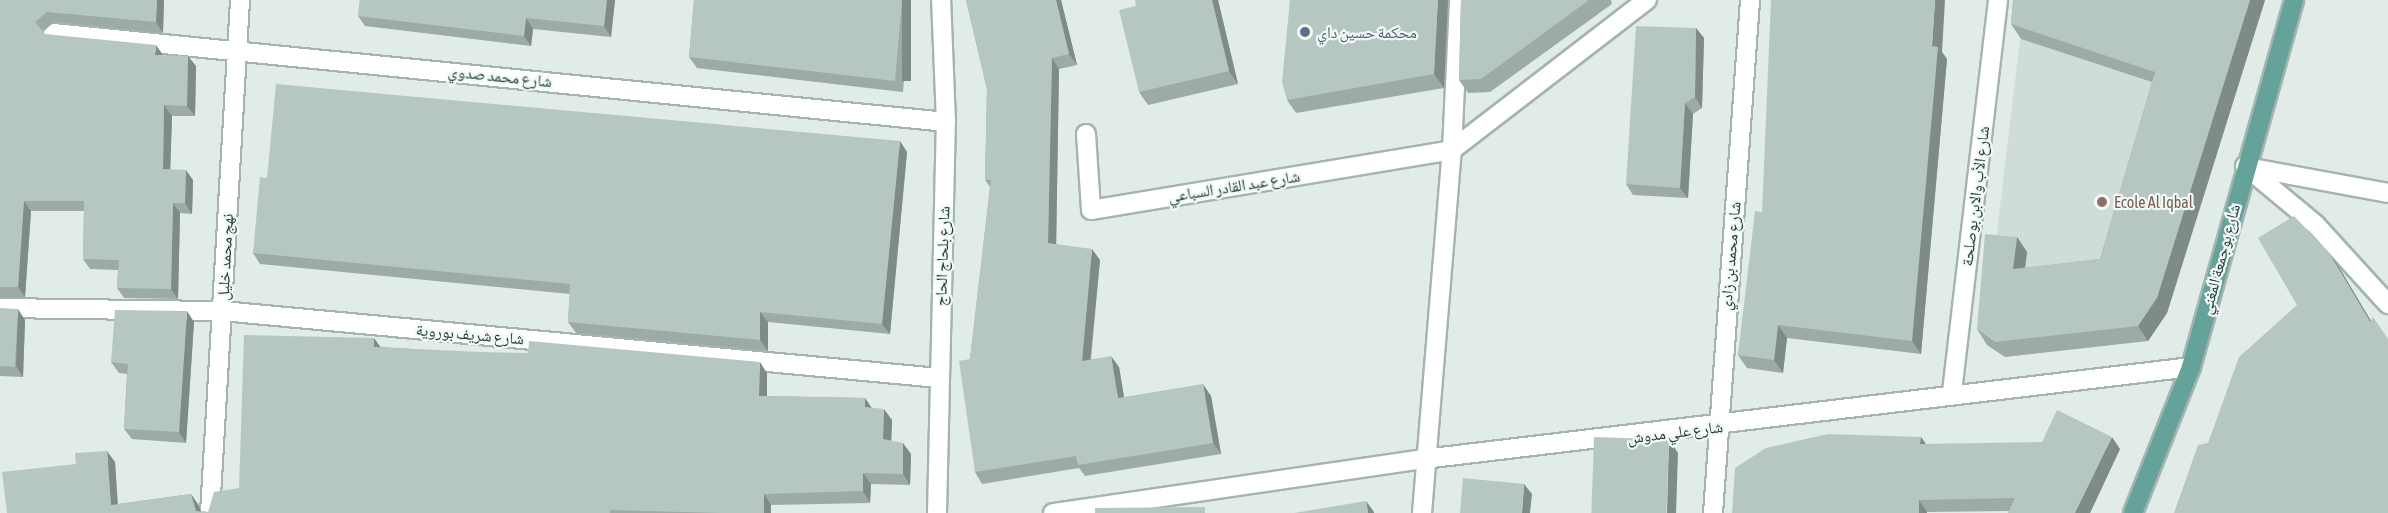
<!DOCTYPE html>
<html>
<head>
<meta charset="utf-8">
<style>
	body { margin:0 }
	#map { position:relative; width:2388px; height:513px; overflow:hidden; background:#e1ece8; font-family:"Asap Condensed","Noto Naskh Arabic",sans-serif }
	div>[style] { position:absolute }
	.built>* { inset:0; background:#cfdcd7 }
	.roads { filter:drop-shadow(2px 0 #a4b4b0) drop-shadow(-2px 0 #a4b4b0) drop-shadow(0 2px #a4b4b0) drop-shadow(0 -2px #a4b4b0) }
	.minor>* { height:18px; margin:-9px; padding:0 9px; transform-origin:9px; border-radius:9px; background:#fff }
	.primary>* { height:18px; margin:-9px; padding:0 9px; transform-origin:9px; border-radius:9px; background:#65a299 }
	.wall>* { inset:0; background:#9daba7 }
	.shaded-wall>* { inset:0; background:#7f8b88; transform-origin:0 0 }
	.building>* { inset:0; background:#b6c7c2; transform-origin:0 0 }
	.dots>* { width:16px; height:16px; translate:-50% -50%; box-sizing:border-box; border:3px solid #f2f8f6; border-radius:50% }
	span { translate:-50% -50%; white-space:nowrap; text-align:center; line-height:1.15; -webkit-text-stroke:4.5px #f2f8f6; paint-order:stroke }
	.service-label { font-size:16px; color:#4e5e75 }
	.left { translate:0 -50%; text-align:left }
	.street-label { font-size:16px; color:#213d38 }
	.education-label { font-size:16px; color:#785e54 }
</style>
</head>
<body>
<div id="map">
	<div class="built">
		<i style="clip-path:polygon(2265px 0,2167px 313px,2005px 357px,1995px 249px,2022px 22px)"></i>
	</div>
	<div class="roads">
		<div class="minor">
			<i style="left:53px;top:33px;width:897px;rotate:5.69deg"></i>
			<i style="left:1086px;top:134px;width:76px;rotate:86.2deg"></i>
			<i style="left:1091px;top:210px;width:366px;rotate:-9.4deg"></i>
			<i style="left:1452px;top:150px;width:246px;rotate:-37.6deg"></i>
			<i style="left:2245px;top:166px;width:92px;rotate:39.7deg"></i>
			<i style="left:2316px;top:225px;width:107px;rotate:47.7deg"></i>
			<i style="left:2247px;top:167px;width:143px;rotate:10.4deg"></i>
			<i style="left:0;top:308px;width:222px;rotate:0.8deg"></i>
			<i style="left:222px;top:311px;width:720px;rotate:5.34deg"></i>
			<i style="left:1952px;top:392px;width:395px;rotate:-83.3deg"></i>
			<i style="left:210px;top:513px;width:514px;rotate:-86.65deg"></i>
			<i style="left:937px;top:513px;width:391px;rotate:-88.7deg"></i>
			<i style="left:946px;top:122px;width:122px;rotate:-92.3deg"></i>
			<i style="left:1053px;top:513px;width:375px;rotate:-8.3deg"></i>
			<i style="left:1424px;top:459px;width:772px;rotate:-6.84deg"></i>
			<i style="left:1422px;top:513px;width:364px;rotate:-85.3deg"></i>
			<i style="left:1452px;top:150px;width:150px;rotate:-87.3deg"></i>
			<i style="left:1713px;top:513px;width:514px;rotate:-85.87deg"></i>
		</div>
		<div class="primary">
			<i style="left:2133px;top:513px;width:157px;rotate:-68.3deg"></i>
			<i style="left:2191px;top:367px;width:381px;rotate:-74.3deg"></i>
		</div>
	</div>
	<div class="wall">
		<i style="clip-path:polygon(0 0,164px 0,163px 33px,54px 22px,43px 32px,45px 34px,163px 56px,196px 66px,195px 116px,172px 116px,170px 169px,193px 180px,192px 214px,180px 213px,178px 299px,124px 298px,117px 288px,118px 270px,90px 269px,83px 259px,84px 211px,31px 211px,25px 297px,0 298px)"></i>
		<i style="clip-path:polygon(360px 0,615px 0,611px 37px,533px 29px,531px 46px,365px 26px,358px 16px)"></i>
		<i style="clip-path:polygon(694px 0,911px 0,903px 92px,697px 68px,689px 57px)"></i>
		<i style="clip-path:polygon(966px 0,1061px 0,1077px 65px,1059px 69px,1056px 244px,1100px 260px,1091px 359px,1119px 367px,1124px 397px,1211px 396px,1221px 454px,1085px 476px,1079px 468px,982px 484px,975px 472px,970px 359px,990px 187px,985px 180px,987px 89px)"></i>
		<i style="clip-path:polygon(1218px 0,1238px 84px,1148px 105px,1139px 92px,1136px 6px)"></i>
		<i style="clip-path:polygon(1448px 0,1444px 88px,1296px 113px,1287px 100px)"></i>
		<i style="clip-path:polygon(1461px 0,1611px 0,1612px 4px,1490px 92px,1468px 93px,1459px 80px)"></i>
		<i style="clip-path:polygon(2013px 0,2265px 0,2167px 313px,2148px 341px,2005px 357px,1987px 345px,1977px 329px,2017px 237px,2027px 252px,2025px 268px,2100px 259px,2152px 82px,2021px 39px,2011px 24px)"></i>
		<i style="clip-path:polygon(1696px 28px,1704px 38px,1702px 108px,1693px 114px,1688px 198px,1633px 195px,1626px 184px)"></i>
		<i style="clip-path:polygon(1942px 52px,1947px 59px,1921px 354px,1787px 338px,1783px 373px,1747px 368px,1738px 355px,1762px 212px)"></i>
		<i style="clip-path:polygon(907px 152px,890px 334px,768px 322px,768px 351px,576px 333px,568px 322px,570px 294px,260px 264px,253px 253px,267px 178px)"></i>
		<i style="clip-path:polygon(0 308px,25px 320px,23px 377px,0 376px)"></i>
		<i style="clip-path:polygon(194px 322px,186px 443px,132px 439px,124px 429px,127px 374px,119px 373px,111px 362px)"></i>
		<i style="clip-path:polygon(381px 347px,767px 373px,767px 396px,865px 398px,872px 408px,892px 420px,891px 441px,911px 454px,910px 485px,871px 484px,870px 503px,771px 505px,771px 513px,7px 513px,76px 464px,115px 462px,118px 504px,191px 494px,199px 506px,201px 511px,208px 512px,239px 488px)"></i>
		<i style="clip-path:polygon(1921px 437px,1926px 444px,2120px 449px,2090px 513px,2008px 513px,2009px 511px,1927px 512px,1927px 513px,1732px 513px)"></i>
	</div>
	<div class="shaded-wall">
		<i style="clip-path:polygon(157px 0,164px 0,163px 33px,156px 22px)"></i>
		<i style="clip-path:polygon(607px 0,615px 0,611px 37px,604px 26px)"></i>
		<i style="left:902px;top:0;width:9px;height:81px"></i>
		<i style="clip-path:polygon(1056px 0,1061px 0,1077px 65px,1069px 54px)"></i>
		<i style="clip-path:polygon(1212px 0,1218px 0,1238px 84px,1229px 71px)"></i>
		<i style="clip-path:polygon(1438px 0,1448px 0,1444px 88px,1434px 74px)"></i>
		<i style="clip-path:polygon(1935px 0,1945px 0,1942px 52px,1947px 59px,1921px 354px,1912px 341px)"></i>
		<i style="clip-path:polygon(2250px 0,2265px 0,2167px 313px,2148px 341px,2138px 326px)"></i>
		<i style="clip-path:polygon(526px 18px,533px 29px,531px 46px,524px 36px)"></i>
		<i style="clip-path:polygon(1696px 28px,1704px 38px,1702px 108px,1695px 97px)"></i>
		<i style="clip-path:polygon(156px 45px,163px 55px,155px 55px)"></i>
		<i style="clip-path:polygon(188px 56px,196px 66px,195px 116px,187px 106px)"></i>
		<i style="clip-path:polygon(1052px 58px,1059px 69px,1056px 255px,1048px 243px)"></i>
		<i style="clip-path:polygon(1685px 103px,1693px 114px,1688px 198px,1680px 188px)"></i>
		<i style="clip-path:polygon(164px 105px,172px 116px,170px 179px,163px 169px)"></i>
		<i style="clip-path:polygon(900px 141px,907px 152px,890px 334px,882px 324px)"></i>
		<i style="clip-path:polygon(186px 170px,193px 180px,192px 214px,185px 203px)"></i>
		<i style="clip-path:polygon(24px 201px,31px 211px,25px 297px,18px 287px)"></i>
		<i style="clip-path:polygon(173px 203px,180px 213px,178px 299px,171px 289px)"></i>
		<i style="clip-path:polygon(2017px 237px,2027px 252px,2023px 284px,2013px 269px)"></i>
		<i style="clip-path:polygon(1092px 249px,1100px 260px,1089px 372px,1082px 361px)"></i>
		<i style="clip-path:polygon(2329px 253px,2339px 267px,2380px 336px,2370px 322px)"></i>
		<i style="clip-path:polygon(18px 309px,25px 320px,23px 377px,16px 366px)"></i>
		<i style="clip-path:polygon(187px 311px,194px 322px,186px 443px,179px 432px)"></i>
		<i style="clip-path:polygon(760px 312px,768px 322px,768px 351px,760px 340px)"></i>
		<i style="clip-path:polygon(1778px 325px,1787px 338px,1783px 373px,1774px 360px)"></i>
		<i style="clip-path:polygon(374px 338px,382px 349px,374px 347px)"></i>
		<i style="clip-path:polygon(1111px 356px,1119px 367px,1126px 409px,1118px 398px)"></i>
		<i style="clip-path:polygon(760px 362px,767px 373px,767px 407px,759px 396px)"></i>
		<i style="clip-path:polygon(1203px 384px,1211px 396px,1221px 454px,1213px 443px)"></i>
		<i style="clip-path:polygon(865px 398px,872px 409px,865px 407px)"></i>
		<i style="clip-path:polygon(884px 409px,892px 420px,891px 451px,883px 439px)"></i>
		<i style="clip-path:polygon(1921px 437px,1929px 449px,1920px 444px)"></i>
		<i style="clip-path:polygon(2112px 437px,2120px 449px,2090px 513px,2075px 513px)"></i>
		<i style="clip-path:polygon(1669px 439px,1678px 453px,1676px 513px,1667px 513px)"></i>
		<i style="clip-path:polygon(903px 443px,911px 454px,910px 485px,903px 474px)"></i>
		<i style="clip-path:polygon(107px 451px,115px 462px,118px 513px,111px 505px)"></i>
		<i style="clip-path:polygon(863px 473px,871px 484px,870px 503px,863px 491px)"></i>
		<i style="clip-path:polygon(1524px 484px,1532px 494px,1530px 513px,1522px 513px)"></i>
		<i style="clip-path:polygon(191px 494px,199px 506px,201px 513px,196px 511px)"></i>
		<i style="clip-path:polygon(764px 494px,771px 505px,771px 513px,764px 513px)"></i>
		<i style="clip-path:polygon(1919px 500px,1927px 512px,1927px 513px,1919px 513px)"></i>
		<i style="clip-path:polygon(1366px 501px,1374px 512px,1374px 513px,1368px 513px)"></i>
	</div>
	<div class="building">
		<i style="clip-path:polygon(0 0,157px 0,156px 22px,47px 12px,35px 22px,45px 34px,156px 45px,155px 55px,188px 56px,187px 106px,164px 105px,163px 169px,186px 170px,185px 203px,173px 203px,171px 289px,117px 288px,119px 260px,83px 259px,84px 201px,24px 201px,18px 287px,0 287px)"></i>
		<i style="clip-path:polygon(360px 0,607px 0,604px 26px,526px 18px,524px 36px,358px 16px)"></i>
		<i style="clip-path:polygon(694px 0,902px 0,895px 81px,689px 57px)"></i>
		<i style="clip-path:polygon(966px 0,1056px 0,1069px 54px,1052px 58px,1048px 243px,1092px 249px,1082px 361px,1111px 356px,1118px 398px,1203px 384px,1213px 443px,1078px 465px,1076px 456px,975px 472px,959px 361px,970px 359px,991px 180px,985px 180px,987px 89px)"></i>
		<i style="clip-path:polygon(1135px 0,1212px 0,1229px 71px,1139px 92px,1119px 10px,1136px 6px)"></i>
		<i style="clip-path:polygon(1290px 0,1438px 0,1434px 74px,1287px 100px,1282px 82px)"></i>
		<i style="clip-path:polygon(1461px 0,1589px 0,1481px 79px,1459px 80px)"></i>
		<i style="clip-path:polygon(1771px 0,1935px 0,1932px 46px,1938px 47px,1912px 341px,1778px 325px,1774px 360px,1738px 355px,1755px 211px,1762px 212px)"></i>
		<i style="clip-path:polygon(2013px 0,2250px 0,2157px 298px,2138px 326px,1995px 342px,1977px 329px,1985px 234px,2017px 237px,2013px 269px,2100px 259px,2155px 72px,2011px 24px)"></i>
		<i style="clip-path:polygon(1636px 26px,1696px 28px,1695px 97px,1685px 103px,1680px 188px,1626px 184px)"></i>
		<i style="clip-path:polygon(276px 84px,900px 141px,882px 324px,760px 312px,760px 340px,568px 322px,570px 284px,253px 253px,260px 177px,267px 178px)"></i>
		<i style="clip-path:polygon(2294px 216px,2329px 253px,2370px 322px,2373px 317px,2388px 339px,2388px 513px,2174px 513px,2198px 445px,2208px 443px,2239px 357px,2297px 305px,2258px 238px)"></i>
		<i style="left:0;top:308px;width:18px;height:58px;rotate:3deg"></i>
		<i style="clip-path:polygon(115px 310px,187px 311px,179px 432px,124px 429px,128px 364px,111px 362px)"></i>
		<i style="clip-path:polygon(244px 335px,374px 338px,374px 347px,481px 352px,528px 353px,529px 341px,760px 362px,759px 396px,865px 398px,865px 407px,884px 409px,883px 439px,903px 443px,903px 474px,863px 473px,863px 491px,764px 494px,764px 513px,722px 513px,610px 510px,610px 513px,7px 513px,2px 472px,76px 464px,75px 453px,107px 451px,111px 505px,191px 494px,196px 511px,208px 512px,214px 492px,239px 488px)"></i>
		<i style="clip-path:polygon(2057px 410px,2112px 437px,2075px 513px,2008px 513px,2015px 498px,1919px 500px,1919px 513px,1732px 513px,1735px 468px,1766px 448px,1828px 434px,1921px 437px,1920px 444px,2042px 442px)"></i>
		<i style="left:1594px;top:437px;width:75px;height:76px;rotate:2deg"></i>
		<i style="clip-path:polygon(1463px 478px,1524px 484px,1522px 513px,1460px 513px)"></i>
		<i style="clip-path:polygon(1366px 501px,1368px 513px,1294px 513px)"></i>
		<i style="clip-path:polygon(1205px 507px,1205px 513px,1095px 513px,1095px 508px)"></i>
	</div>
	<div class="dots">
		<i style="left:1305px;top:32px;background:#5c6f8a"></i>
		<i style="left:2102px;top:202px;background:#8d6e63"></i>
	</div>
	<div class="service-label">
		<span class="left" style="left:1317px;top:32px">محكمة حسين داي</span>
	</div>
	<div class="street-label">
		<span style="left:500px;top:76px;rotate:6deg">شارع محمد صدوي</span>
		<span style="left:1234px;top:186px;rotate:-9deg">شارع عبد القادر السباعي</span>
		<span style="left:1975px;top:196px;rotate:-83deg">شارع الأب والابن بوصلحة</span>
		<span style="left:942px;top:256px;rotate:-88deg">شارع بلحاج الحاج</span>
		<span style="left:1730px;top:256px;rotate:-85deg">شارع محمد بن زادي</span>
		<span style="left:225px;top:257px;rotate:-87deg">نهج محمد خليل</span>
		<span style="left:2220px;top:259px;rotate:-75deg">شارع بوجمعة المغني</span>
		<span style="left:470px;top:334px;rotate:5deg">شارع شريف بوروية</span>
		<span style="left:1675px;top:432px;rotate:-7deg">شارع علي مدوش</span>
	</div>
	<div class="education-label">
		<span class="left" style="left:2114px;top:202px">Ecole Al Iqbal</span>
	</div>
</div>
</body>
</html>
